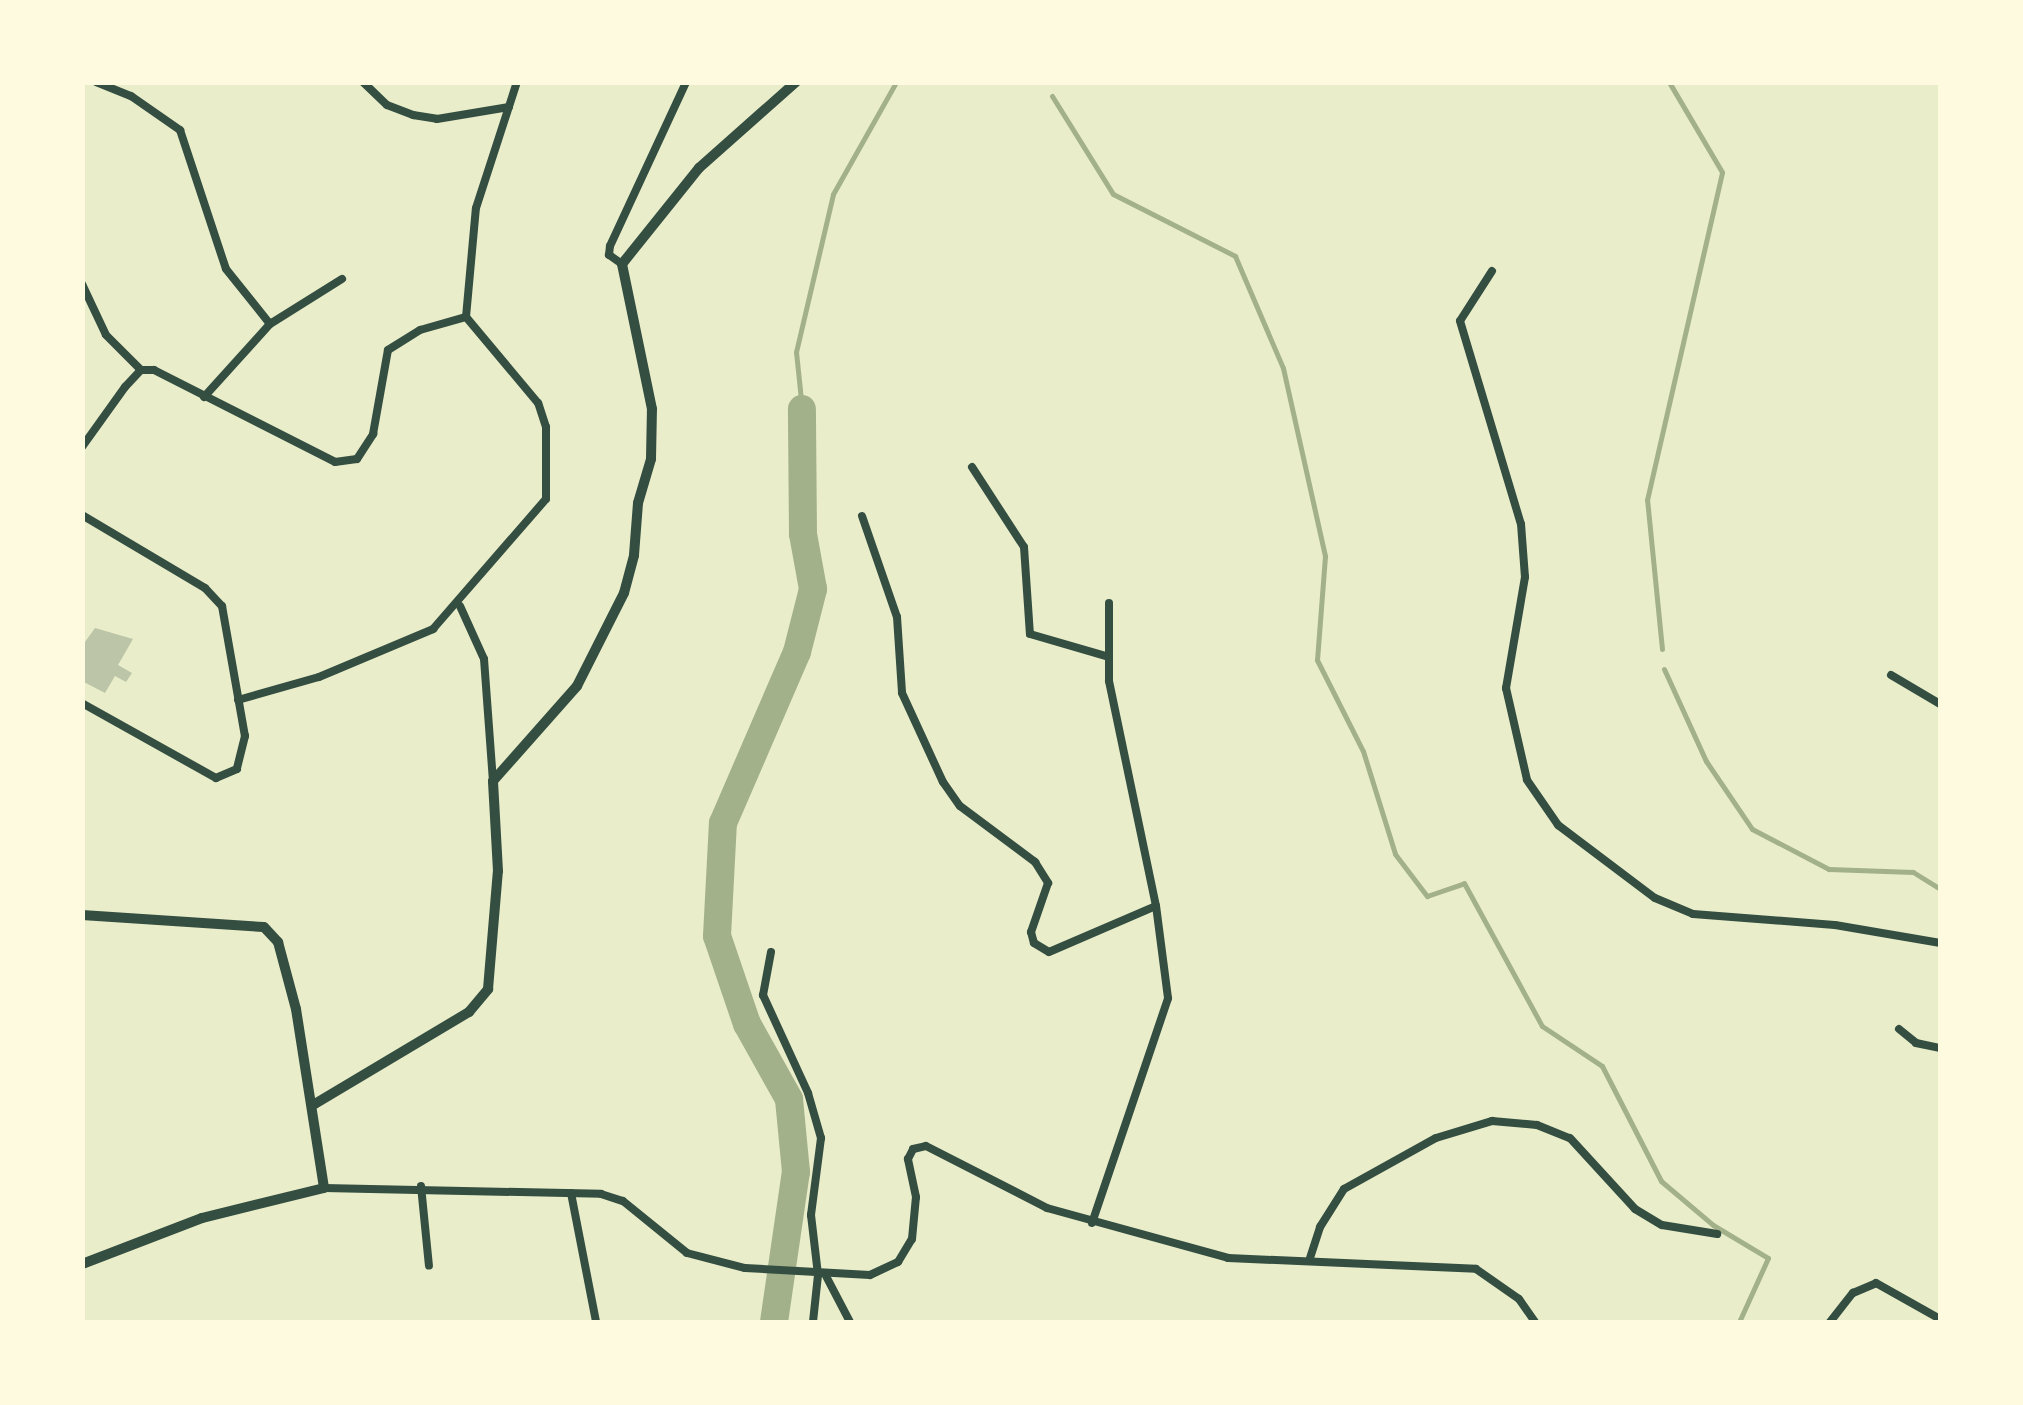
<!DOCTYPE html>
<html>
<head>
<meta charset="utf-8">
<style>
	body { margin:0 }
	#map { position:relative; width:2023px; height:1405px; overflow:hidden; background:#e9edc9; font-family:"PT Sans",sans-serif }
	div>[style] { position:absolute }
	.stream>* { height:5px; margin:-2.5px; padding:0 2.5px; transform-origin:2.5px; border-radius:2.5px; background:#a3b18a }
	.river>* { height:28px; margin:-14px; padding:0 14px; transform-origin:14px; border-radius:14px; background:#a3b18a }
	.building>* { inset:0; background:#bcc5a7 }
	.minor>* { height:8px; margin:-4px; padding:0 4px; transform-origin:4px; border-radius:4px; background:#344e41 }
	.tertiary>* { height:10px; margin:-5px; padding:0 5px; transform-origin:5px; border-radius:5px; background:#344e41 }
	span { translate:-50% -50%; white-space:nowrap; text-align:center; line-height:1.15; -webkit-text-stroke:10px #fefae0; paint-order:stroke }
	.frame { position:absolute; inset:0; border:85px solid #fefae0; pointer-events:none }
</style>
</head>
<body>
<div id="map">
	<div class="stream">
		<i style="left:1052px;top:96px;width:115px;rotate:58.1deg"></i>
		<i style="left:1113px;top:194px;width:137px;rotate:26.9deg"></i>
		<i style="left:1235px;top:256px;width:122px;rotate:66.8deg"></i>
		<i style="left:1283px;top:368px;width:193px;rotate:77.4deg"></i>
		<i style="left:1325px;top:556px;width:104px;rotate:94.4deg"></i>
		<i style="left:1317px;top:660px;width:102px;rotate:63.2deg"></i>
		<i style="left:1363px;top:751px;width:108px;rotate:72.7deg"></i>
		<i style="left:1395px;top:854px;width:53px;rotate:52.7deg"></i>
		<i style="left:1427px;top:896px;width:39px;rotate:-19deg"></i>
		<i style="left:1464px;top:883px;width:163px;rotate:61.4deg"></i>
		<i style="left:1542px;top:1026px;width:72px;rotate:33.7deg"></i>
		<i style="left:1602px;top:1066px;width:129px;rotate:62.8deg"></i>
		<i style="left:1661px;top:1181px;width:68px;rotate:40.2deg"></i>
		<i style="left:1713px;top:1225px;width:64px;rotate:31deg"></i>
		<i style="left:1768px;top:1258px;width:70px;rotate:114.4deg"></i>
		<i style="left:802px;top:409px;width:57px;rotate:-96deg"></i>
		<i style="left:796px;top:352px;width:162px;rotate:-76.8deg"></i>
		<i style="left:833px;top:194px;width:129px;rotate:-60.6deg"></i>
		<i style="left:1662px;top:649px;width:150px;rotate:-95.7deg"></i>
		<i style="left:1647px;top:500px;width:336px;rotate:-77.1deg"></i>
		<i style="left:1722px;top:172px;width:104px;rotate:-120.5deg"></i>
		<i style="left:1664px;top:669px;width:101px;rotate:65.5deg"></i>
		<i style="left:1706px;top:761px;width:82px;rotate:55.9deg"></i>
		<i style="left:1752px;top:829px;width:87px;rotate:27.5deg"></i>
		<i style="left:1829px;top:869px;width:84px;rotate:2deg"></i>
		<i style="left:1913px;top:872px;width:32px;rotate:32deg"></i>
	</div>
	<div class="river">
		<i style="left:774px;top:1322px;width:152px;rotate:-81.7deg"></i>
		<i style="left:796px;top:1172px;width:73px;rotate:-95.5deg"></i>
		<i style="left:789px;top:1099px;width:86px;rotate:-119.2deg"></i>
		<i style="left:747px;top:1024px;width:93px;rotate:-108.8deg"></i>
		<i style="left:717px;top:936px;width:113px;rotate:-87deg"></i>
		<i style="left:723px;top:823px;width:186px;rotate:-66.6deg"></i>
		<i style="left:797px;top:652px;width:65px;rotate:-75.7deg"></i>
		<i style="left:813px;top:589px;width:56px;rotate:-100.3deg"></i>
		<i style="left:803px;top:534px;width:125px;rotate:-90.5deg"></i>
	</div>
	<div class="building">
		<i style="clip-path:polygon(95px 628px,133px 639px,118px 665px,132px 673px,126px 682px,115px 676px,105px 693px,82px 681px,82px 646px)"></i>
	</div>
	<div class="minor">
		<i style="left:96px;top:82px;width:38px;rotate:22deg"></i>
		<i style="left:131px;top:96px;width:60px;rotate:34.8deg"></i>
		<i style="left:180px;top:130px;width:146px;rotate:71.7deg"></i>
		<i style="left:226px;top:269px;width:70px;rotate:51.3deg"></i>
		<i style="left:363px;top:82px;width:33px;rotate:44deg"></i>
		<i style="left:387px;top:105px;width:28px;rotate:21deg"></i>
		<i style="left:413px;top:115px;width:24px;rotate:9deg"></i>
		<i style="left:437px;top:119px;width:73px;rotate:-9.5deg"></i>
		<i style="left:622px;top:264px;width:16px;rotate:-145deg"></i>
		<i style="left:609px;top:255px;width:9px;rotate:-84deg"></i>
		<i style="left:610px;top:246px;width:181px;rotate:-65.1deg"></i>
		<i style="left:1492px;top:271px;width:59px;rotate:122.6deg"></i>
		<i style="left:1460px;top:321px;width:212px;rotate:73.3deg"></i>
		<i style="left:1521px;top:524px;width:53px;rotate:85.7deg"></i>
		<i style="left:1525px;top:577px;width:113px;rotate:99.7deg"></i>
		<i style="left:1506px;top:688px;width:94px;rotate:77.1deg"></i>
		<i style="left:1527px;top:780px;width:55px;rotate:55.4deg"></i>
		<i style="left:1558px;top:825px;width:121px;rotate:37deg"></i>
		<i style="left:1655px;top:898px;width:41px;rotate:22.8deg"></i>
		<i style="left:1693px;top:914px;width:142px;rotate:4.4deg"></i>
		<i style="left:1835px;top:925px;width:107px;rotate:9.7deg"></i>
		<i style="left:82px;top:284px;width:56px;rotate:64.8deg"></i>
		<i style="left:106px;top:335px;width:49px;rotate:45deg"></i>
		<i style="left:204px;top:397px;width:98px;rotate:-47.9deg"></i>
		<i style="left:270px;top:324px;width:85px;rotate:-32deg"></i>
		<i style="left:82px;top:447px;width:74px;rotate:-54.4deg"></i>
		<i style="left:125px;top:387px;width:23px;rotate:-47deg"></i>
		<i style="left:141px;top:370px;width:13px"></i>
		<i style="left:154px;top:370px;width:203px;rotate:26.9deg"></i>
		<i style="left:335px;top:462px;width:22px;rotate:-8deg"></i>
		<i style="left:357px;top:459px;width:30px;rotate:-57deg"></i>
		<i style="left:373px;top:434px;width:85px;rotate:-79.9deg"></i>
		<i style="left:388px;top:350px;width:38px;rotate:-32deg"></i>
		<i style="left:420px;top:330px;width:48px;rotate:-15.8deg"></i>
		<i style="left:466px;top:317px;width:109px;rotate:-84.8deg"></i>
		<i style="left:476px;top:208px;width:133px;rotate:-72deg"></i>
		<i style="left:972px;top:467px;width:95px;rotate:57deg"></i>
		<i style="left:1024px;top:547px;width:87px;rotate:86.1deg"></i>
		<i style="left:1030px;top:634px;width:82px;rotate:16.2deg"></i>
		<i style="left:82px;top:515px;width:143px;rotate:30.7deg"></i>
		<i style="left:205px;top:588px;width:25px;rotate:47deg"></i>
		<i style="left:222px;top:606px;width:132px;rotate:80deg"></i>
		<i style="left:245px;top:736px;width:34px;rotate:104deg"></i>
		<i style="left:237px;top:769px;width:23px;rotate:157deg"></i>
		<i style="left:216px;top:778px;width:154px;rotate:-150.8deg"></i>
		<i style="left:862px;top:516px;width:107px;rotate:70.9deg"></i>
		<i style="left:897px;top:617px;width:76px;rotate:86.2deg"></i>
		<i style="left:902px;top:693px;width:98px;rotate:65.3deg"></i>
		<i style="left:943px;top:782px;width:29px;rotate:55deg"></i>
		<i style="left:960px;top:806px;width:94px;rotate:36.7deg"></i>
		<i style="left:1035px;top:862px;width:25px;rotate:58deg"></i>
		<i style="left:1048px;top:883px;width:52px;rotate:109.1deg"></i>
		<i style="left:1031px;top:932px;width:11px;rotate:75deg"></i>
		<i style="left:1034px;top:943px;width:17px;rotate:31deg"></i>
		<i style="left:1049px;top:952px;width:116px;rotate:-23.3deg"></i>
		<i style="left:460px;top:606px;width:58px;rotate:65.6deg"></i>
		<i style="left:484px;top:659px;width:122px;rotate:85.8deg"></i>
		<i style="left:1891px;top:675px;width:57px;rotate:30.6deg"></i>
		<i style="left:238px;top:700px;width:84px;rotate:-15.9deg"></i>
		<i style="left:319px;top:677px;width:124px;rotate:-22.8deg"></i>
		<i style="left:433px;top:629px;width:172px;rotate:-49deg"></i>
		<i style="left:546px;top:499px;width:72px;rotate:-90deg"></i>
		<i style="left:546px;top:427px;width:25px;rotate:-108deg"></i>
		<i style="left:538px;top:403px;width:112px;rotate:-129.9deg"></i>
		<i style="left:771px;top:952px;width:44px;rotate:100.5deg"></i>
		<i style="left:763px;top:995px;width:108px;rotate:65.3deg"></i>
		<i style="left:808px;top:1093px;width:47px;rotate:73.9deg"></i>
		<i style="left:821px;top:1138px;width:78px;rotate:97.4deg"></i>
		<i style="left:811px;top:1215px;width:60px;rotate:83.3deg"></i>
		<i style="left:818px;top:1275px;width:47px;rotate:96.1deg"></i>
		<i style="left:1899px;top:1029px;width:22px;rotate:39deg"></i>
		<i style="left:1916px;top:1043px;width:25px;rotate:12deg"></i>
		<i style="left:421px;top:1186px;width:80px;rotate:84.3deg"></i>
		<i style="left:324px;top:1188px;width:277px;rotate:1.2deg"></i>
		<i style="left:601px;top:1194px;width:23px;rotate:18deg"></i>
		<i style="left:623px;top:1201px;width:82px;rotate:39.1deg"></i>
		<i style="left:687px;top:1253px;width:60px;rotate:14.5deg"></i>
		<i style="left:745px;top:1268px;width:125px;rotate:3.2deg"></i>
		<i style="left:870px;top:1275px;width:31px;rotate:-25deg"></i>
		<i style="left:898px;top:1262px;width:27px;rotate:-59deg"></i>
		<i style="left:912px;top:1239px;width:42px;rotate:-84.6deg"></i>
		<i style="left:916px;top:1197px;width:39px;rotate:-102deg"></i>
		<i style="left:908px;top:1159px;width:11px;rotate:-63deg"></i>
		<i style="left:913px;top:1149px;width:13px;rotate:-13deg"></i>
		<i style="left:926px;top:1146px;width:136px;rotate:27.1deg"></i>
		<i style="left:1047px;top:1208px;width:188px;rotate:15.4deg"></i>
		<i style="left:1228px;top:1258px;width:248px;rotate:2.5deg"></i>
		<i style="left:1476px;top:1269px;width:52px;rotate:34.9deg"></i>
		<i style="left:1519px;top:1299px;width:28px;rotate:55deg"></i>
		<i style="left:571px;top:1193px;width:131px;rotate:79deg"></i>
		<i style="left:1092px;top:1223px;width:237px;rotate:-71.3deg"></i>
		<i style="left:1168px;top:998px;width:93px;rotate:-97.4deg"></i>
		<i style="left:1156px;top:906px;width:230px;rotate:-101.8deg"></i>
		<i style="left:1109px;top:681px;width:78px;rotate:-90deg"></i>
		<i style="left:1310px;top:1258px;width:33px;rotate:-72deg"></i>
		<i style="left:1320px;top:1227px;width:45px;rotate:-57.7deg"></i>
		<i style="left:1344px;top:1189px;width:105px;rotate:-29deg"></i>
		<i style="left:1436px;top:1138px;width:59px;rotate:-16.9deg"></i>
		<i style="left:1492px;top:1121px;width:45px;rotate:5.1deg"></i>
		<i style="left:1537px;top:1125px;width:35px;rotate:22deg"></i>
		<i style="left:1570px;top:1138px;width:96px;rotate:47.5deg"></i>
		<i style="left:1635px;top:1209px;width:31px;rotate:31deg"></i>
		<i style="left:1662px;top:1225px;width:56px;rotate:9.3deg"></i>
		<i style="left:826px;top:1276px;width:52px;rotate:62.4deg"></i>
		<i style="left:1830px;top:1322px;width:37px;rotate:-52deg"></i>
		<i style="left:1853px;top:1293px;width:25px;rotate:-23deg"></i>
		<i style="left:1876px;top:1283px;width:73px;rotate:29.4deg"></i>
	</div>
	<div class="tertiary">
		<i style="left:82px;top:915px;width:182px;rotate:3.8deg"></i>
		<i style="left:264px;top:927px;width:21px;rotate:47deg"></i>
		<i style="left:278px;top:942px;width:69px;rotate:75deg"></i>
		<i style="left:296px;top:1009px;width:181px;rotate:81.1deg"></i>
		<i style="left:324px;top:1188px;width:126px;rotate:166.2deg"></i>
		<i style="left:202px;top:1218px;width:129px;rotate:159deg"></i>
		<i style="left:313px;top:1105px;width:182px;rotate:-30.8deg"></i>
		<i style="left:469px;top:1012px;width:30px;rotate:-50deg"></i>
		<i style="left:488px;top:989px;width:118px;rotate:-85.2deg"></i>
		<i style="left:498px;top:871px;width:90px;rotate:-93.2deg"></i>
		<i style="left:493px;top:781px;width:127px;rotate:-48.5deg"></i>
		<i style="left:577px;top:686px;width:104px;rotate:-63.2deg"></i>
		<i style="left:624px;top:593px;width:39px;rotate:-75deg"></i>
		<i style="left:634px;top:555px;width:52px;rotate:-85.6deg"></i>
		<i style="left:638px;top:503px;width:46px;rotate:-73.5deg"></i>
		<i style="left:651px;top:459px;width:50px;rotate:-88.9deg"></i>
		<i style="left:652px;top:409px;width:148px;rotate:-101.7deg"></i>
		<i style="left:622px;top:264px;width:123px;rotate:-51.3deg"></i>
		<i style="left:699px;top:168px;width:130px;rotate:-41.6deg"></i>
	</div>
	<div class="frame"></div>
</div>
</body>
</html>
